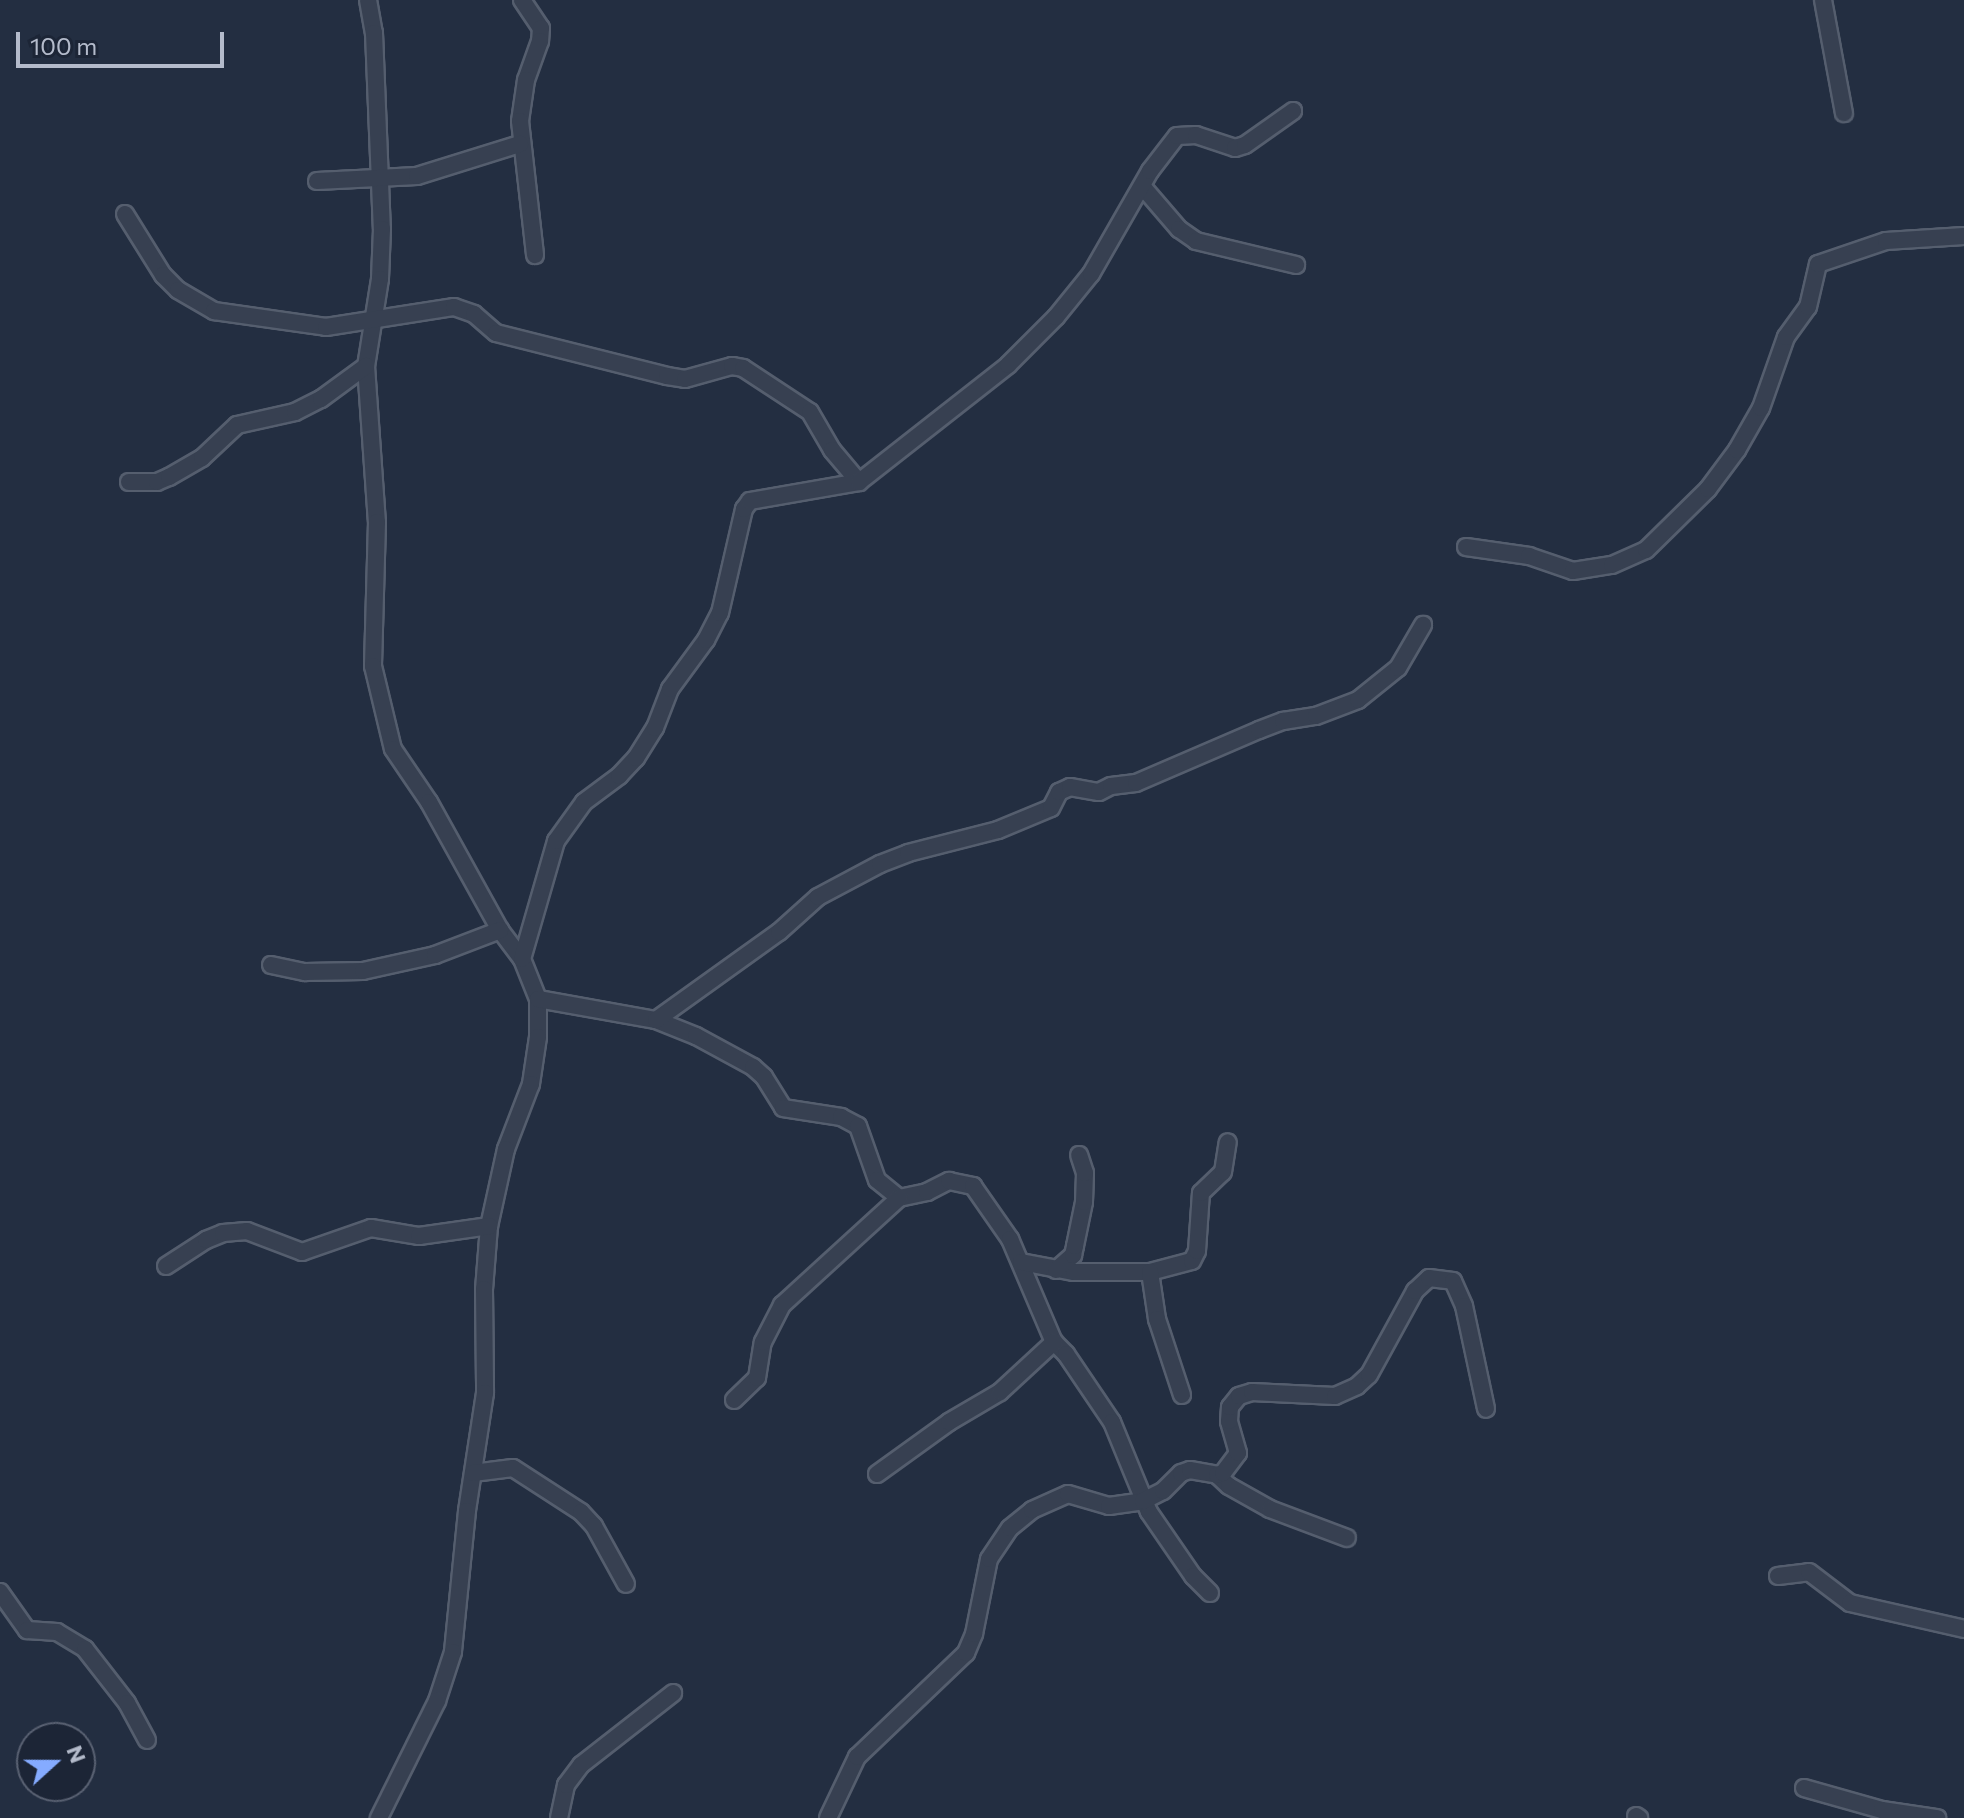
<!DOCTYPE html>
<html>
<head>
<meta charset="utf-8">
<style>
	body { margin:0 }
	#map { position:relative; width:1964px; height:1818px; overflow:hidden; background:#232e41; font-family:Commissioner,sans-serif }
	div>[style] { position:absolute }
	.roads { filter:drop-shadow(2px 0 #555e6e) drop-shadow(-2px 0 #555e6e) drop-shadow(0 2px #555e6e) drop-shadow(0 -2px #555e6e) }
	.minor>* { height:16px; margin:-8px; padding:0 8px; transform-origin:8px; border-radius:8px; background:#374051 }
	span { translate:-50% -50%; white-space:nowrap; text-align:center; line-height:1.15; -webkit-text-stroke:6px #1c2536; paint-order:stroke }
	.north { position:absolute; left:16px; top:1722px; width:80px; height:80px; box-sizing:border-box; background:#1c2536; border:2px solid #596172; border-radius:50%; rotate:69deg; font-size:22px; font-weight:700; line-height:32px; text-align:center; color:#b4bbcb }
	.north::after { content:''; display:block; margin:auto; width:28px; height:36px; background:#85abff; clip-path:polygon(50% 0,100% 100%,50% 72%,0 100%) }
	.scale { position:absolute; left:16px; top:32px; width:208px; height:36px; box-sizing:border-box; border:4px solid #b4bbcb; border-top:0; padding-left:10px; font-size:24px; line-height:28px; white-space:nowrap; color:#b4bbcb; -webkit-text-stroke:6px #1c2536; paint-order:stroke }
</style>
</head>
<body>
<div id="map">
	<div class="roads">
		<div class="minor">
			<i style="left:368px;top:0;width:34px;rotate:80deg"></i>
			<i style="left:374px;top:33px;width:196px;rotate:87.7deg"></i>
			<i style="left:382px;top:229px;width:50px;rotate:92.3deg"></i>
			<i style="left:380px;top:279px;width:88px;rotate:99.1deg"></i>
			<i style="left:366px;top:366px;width:156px;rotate:86deg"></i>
			<i style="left:377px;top:522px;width:144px;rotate:91.6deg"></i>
			<i style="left:373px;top:666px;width:85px;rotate:76.5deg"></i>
			<i style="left:393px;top:749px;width:64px;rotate:55.8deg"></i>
			<i style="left:429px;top:802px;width:146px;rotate:61deg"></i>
			<i style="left:500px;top:930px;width:36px;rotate:53deg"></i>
			<i style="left:522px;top:959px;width:43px;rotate:68.2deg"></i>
			<i style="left:538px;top:999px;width:38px;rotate:90deg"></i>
			<i style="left:538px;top:1037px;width:48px;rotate:98.5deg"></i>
			<i style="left:531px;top:1084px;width:70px;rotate:111deg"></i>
			<i style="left:506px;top:1149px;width:79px;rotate:102.4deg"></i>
			<i style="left:489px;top:1226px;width:63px;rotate:94.5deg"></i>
			<i style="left:484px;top:1289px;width:104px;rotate:89.4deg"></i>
			<i style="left:485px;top:1393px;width:119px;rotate:98.7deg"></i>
			<i style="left:467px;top:1511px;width:142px;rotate:95.7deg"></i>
			<i style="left:453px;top:1652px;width:52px;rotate:108.1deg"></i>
			<i style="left:437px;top:1701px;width:131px;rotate:116.4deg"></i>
			<i style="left:522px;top:0;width:34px;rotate:56deg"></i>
			<i style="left:541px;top:28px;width:13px;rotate:94deg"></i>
			<i style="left:540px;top:41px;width:41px;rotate:109.7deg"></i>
			<i style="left:526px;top:80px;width:41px;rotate:98.3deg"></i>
			<i style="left:520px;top:121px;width:135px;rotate:83.6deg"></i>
			<i style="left:1823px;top:0;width:115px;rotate:79.5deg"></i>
			<i style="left:317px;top:181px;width:100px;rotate:-2.9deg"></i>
			<i style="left:417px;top:176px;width:108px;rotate:-17.3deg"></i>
			<i style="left:1142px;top:186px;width:57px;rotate:49.3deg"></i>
			<i style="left:1179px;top:229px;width:21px;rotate:35deg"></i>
			<i style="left:1196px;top:241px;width:103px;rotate:13.5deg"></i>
			<i style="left:125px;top:214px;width:72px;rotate:58.1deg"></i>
			<i style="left:163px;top:275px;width:21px;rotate:45deg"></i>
			<i style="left:178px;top:290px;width:42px;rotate:30.3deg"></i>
			<i style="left:214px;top:311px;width:113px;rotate:8.1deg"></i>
			<i style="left:326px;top:327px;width:130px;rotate:-8.9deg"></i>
			<i style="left:454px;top:307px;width:21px;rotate:19deg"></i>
			<i style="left:474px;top:314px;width:29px;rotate:41deg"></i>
			<i style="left:496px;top:333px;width:176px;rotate:14.1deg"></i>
			<i style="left:667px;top:376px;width:18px;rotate:9deg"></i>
			<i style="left:685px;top:379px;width:49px;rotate:-15.5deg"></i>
			<i style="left:732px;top:366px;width:11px;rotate:10deg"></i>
			<i style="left:743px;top:368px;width:80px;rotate:33.3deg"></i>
			<i style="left:810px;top:412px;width:44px;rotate:59.9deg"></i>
			<i style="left:832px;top:450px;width:42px;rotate:49.8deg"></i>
			<i style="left:129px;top:482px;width:28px"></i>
			<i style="left:157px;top:482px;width:13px;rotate:-23deg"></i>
			<i style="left:169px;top:477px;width:38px;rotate:-30deg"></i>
			<i style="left:202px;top:458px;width:48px;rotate:-43.3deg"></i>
			<i style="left:237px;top:425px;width:59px;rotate:-12.6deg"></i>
			<i style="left:295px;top:412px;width:29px;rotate:-27deg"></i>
			<i style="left:321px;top:399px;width:56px;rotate:-36.3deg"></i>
			<i style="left:1466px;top:547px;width:64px;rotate:8.1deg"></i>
			<i style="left:1529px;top:556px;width:46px;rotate:18.8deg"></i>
			<i style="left:1573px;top:571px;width:39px;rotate:-9deg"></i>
			<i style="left:1612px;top:565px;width:37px;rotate:-24deg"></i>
			<i style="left:1646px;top:550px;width:87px;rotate:-44.5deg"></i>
			<i style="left:1708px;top:489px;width:49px;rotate:-53.4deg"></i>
			<i style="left:1737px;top:450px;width:48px;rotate:-60.3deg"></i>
			<i style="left:1761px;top:408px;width:75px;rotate:-70.6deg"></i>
			<i style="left:1786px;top:337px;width:37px;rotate:-54deg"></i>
			<i style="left:1808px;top:307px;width:44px;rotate:-76.9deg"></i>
			<i style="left:1818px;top:264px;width:72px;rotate:-18.7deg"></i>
			<i style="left:1886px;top:241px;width:78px;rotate:-3.7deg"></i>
			<i style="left:522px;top:959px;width:123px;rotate:-73.9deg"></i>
			<i style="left:556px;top:841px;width:48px;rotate:-54.3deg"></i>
			<i style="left:584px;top:802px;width:44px;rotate:-36.6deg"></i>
			<i style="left:619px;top:776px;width:25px;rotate:-47deg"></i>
			<i style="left:636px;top:758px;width:36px;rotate:-58deg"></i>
			<i style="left:655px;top:728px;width:42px;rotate:-69deg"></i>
			<i style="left:670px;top:689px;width:61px;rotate:-53.7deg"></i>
			<i style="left:706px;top:640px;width:30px;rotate:-63deg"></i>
			<i style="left:720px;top:613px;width:107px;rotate:-77deg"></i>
			<i style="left:744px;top:509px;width:10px;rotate:-53deg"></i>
			<i style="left:750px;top:501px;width:111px;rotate:-9.9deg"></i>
			<i style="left:859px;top:482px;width:189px;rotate:-38.1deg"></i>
			<i style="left:1008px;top:365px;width:68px;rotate:-45deg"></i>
			<i style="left:1056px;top:317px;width:55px;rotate:-50.9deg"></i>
			<i style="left:1091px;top:274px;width:119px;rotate:-60.2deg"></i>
			<i style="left:1150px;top:171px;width:44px;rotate:-52.4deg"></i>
			<i style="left:1177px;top:136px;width:19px;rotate:-3deg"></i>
			<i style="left:1196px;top:135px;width:41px;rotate:18.4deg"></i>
			<i style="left:1235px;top:148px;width:10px;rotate:-17deg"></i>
			<i style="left:1245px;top:145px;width:59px;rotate:-35.3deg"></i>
			<i style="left:271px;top:965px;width:35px;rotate:12deg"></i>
			<i style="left:305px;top:972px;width:58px;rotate:-1deg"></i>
			<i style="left:363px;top:971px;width:74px;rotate:-12.5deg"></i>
			<i style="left:435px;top:955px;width:70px;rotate:-21deg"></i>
			<i style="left:538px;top:999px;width:120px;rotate:10.1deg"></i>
			<i style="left:656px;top:1020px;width:43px;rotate:21.8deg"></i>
			<i style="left:696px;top:1036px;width:65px;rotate:28.5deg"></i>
			<i style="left:753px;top:1067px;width:15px;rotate:42deg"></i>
			<i style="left:764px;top:1077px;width:36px;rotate:58deg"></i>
			<i style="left:783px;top:1108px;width:59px;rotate:8.8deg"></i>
			<i style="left:841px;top:1117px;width:19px;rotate:28deg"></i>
			<i style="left:858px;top:1126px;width:57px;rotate:70.6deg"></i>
			<i style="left:877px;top:1180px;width:28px;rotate:39deg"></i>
			<i style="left:899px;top:1198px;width:29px;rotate:-12deg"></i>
			<i style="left:927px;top:1192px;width:25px;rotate:-27deg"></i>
			<i style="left:949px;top:1181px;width:25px;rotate:12deg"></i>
			<i style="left:973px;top:1186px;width:65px;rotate:55.1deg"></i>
			<i style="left:1010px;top:1239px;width:112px;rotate:66.9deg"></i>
			<i style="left:1054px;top:1342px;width:17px;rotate:45deg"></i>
			<i style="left:1066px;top:1354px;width:82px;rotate:55.9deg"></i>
			<i style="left:1112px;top:1422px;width:97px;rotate:67.7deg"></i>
			<i style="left:1149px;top:1512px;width:78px;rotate:55.5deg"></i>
			<i style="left:1193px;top:1576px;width:24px;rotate:45deg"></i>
			<i style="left:656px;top:1020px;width:151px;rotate:-35.6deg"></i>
			<i style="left:779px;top:932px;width:52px;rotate:-41.9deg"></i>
			<i style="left:818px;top:897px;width:70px;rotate:-28deg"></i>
			<i style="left:880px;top:864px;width:30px;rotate:-21deg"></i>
			<i style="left:908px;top:853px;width:93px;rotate:-14.3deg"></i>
			<i style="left:998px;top:830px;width:57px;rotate:-22.5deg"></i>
			<i style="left:1051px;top:808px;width:18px;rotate:-63deg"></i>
			<i style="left:1059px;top:792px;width:12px;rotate:-24deg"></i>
			<i style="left:1070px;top:787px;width:29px;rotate:10deg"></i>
			<i style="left:1099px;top:792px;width:13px;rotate:-27deg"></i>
			<i style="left:1111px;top:786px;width:25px;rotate:-7deg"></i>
			<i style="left:1136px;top:783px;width:134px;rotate:-23.3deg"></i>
			<i style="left:1259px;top:730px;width:26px;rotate:-21deg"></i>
			<i style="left:1283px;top:721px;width:33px;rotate:-9deg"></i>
			<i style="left:1316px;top:716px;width:45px;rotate:-20.9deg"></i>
			<i style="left:1358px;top:700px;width:51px;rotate:-38.7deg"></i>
			<i style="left:1398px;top:668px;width:50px;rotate:-59.8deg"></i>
			<i style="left:1021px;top:1262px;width:54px;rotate:10.7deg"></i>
			<i style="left:1074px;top:1272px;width:76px"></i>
			<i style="left:1150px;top:1272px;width:43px;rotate:-14.7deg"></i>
			<i style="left:1192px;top:1261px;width:11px;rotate:-63deg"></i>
			<i style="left:1197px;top:1251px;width:58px;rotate:-86.1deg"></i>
			<i style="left:1201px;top:1193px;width:30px;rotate:-44deg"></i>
			<i style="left:1223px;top:1172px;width:30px;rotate:-81deg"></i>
			<i style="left:166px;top:1266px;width:48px;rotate:-33deg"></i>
			<i style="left:206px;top:1240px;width:18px;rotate:-22deg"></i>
			<i style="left:223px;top:1233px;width:24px;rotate:-5deg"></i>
			<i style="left:247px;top:1231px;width:59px;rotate:20.9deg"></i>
			<i style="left:302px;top:1252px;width:73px;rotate:-19.2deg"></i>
			<i style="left:371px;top:1228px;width:49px;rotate:9.5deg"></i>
			<i style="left:419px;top:1236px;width:71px;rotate:-8.1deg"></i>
			<i style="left:1056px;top:1270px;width:23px;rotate:-41deg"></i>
			<i style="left:1073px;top:1255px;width:9px;rotate:-77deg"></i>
			<i style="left:1075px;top:1246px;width:45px;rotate:-78.4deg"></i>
			<i style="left:1084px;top:1202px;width:29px;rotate:-88deg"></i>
			<i style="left:1085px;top:1173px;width:19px;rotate:-108deg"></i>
			<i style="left:1150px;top:1272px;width:48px;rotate:81.5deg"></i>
			<i style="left:1157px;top:1319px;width:80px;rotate:71.8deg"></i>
			<i style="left:734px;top:1400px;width:32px;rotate:-44deg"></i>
			<i style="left:757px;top:1378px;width:36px;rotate:-81deg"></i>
			<i style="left:763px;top:1342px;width:42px;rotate:-62.8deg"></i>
			<i style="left:782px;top:1305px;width:159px;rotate:-42.4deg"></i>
			<i style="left:473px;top:1473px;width:40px;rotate:-7.1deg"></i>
			<i style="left:513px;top:1468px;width:81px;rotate:32.9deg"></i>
			<i style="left:581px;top:1512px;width:19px;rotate:47deg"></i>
			<i style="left:594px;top:1526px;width:66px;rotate:61.1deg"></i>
			<i style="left:877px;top:1474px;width:89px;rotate:-35.8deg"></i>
			<i style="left:949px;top:1422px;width:59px;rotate:-30.5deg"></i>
			<i style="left:1000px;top:1392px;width:74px;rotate:-42.8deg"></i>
			<i style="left:1217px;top:1475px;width:16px;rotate:43deg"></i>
			<i style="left:1229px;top:1486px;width:47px;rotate:29.3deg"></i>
			<i style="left:1270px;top:1509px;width:82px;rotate:20.6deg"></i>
			<i style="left:1778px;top:1576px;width:31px;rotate:-7deg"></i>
			<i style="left:1809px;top:1572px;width:51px;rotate:37.1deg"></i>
			<i style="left:1850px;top:1603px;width:117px;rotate:12.8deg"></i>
			<i style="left:0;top:1592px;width:47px;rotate:54.6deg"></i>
			<i style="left:27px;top:1630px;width:30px;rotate:4deg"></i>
			<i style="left:57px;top:1632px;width:33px;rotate:31deg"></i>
			<i style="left:85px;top:1649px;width:68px;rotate:52.1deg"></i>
			<i style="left:127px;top:1703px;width:42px;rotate:61.6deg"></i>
			<i style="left:1804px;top:1788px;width:81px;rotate:15.8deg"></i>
			<i style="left:1882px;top:1810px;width:56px;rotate:8.3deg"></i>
			<i style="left:1636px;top:1816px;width:4px;rotate:34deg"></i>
			<i style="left:559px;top:1818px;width:34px;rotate:-78deg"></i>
			<i style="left:566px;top:1785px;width:25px;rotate:-53deg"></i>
			<i style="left:581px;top:1765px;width:117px;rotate:-38deg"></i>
			<i style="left:828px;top:1818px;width:68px;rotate:-64.6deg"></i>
			<i style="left:857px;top:1757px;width:151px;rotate:-43.7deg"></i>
			<i style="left:966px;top:1653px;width:21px;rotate:-67deg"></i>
			<i style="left:974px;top:1634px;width:76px;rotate:-78.7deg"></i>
			<i style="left:989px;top:1559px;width:37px;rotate:-56deg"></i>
			<i style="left:1010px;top:1528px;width:28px;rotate:-39deg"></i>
			<i style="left:1032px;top:1510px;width:39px;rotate:-24deg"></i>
			<i style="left:1068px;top:1494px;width:43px;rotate:16.3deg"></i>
			<i style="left:1109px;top:1506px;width:34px;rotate:-8deg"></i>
			<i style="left:1143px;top:1501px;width:22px;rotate:-27deg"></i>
			<i style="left:1163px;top:1491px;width:25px;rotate:-45deg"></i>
			<i style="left:1181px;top:1473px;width:9px;rotate:-18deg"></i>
			<i style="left:1190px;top:1470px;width:27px;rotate:10deg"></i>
			<i style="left:1217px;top:1475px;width:6px;rotate:-18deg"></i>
			<i style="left:1223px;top:1473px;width:25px;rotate:-53deg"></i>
			<i style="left:1238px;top:1453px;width:33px;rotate:-106deg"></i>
			<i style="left:1229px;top:1421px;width:14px;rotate:-86deg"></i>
			<i style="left:1230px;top:1407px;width:14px;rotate:-51deg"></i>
			<i style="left:1239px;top:1396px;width:14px;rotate:-17deg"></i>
			<i style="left:1252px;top:1392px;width:83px;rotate:2.8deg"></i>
			<i style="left:1335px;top:1396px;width:24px;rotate:-24deg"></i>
			<i style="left:1357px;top:1386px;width:16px;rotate:-43deg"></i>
			<i style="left:1369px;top:1375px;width:96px;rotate:-61.3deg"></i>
			<i style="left:1415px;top:1291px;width:19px;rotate:-43deg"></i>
			<i style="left:1429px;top:1278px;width:24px;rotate:7deg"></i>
			<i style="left:1453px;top:1281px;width:27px;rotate:66deg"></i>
			<i style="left:1464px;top:1306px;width:105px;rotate:77.9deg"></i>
		</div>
	</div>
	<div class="north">N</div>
	<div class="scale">100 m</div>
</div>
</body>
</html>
